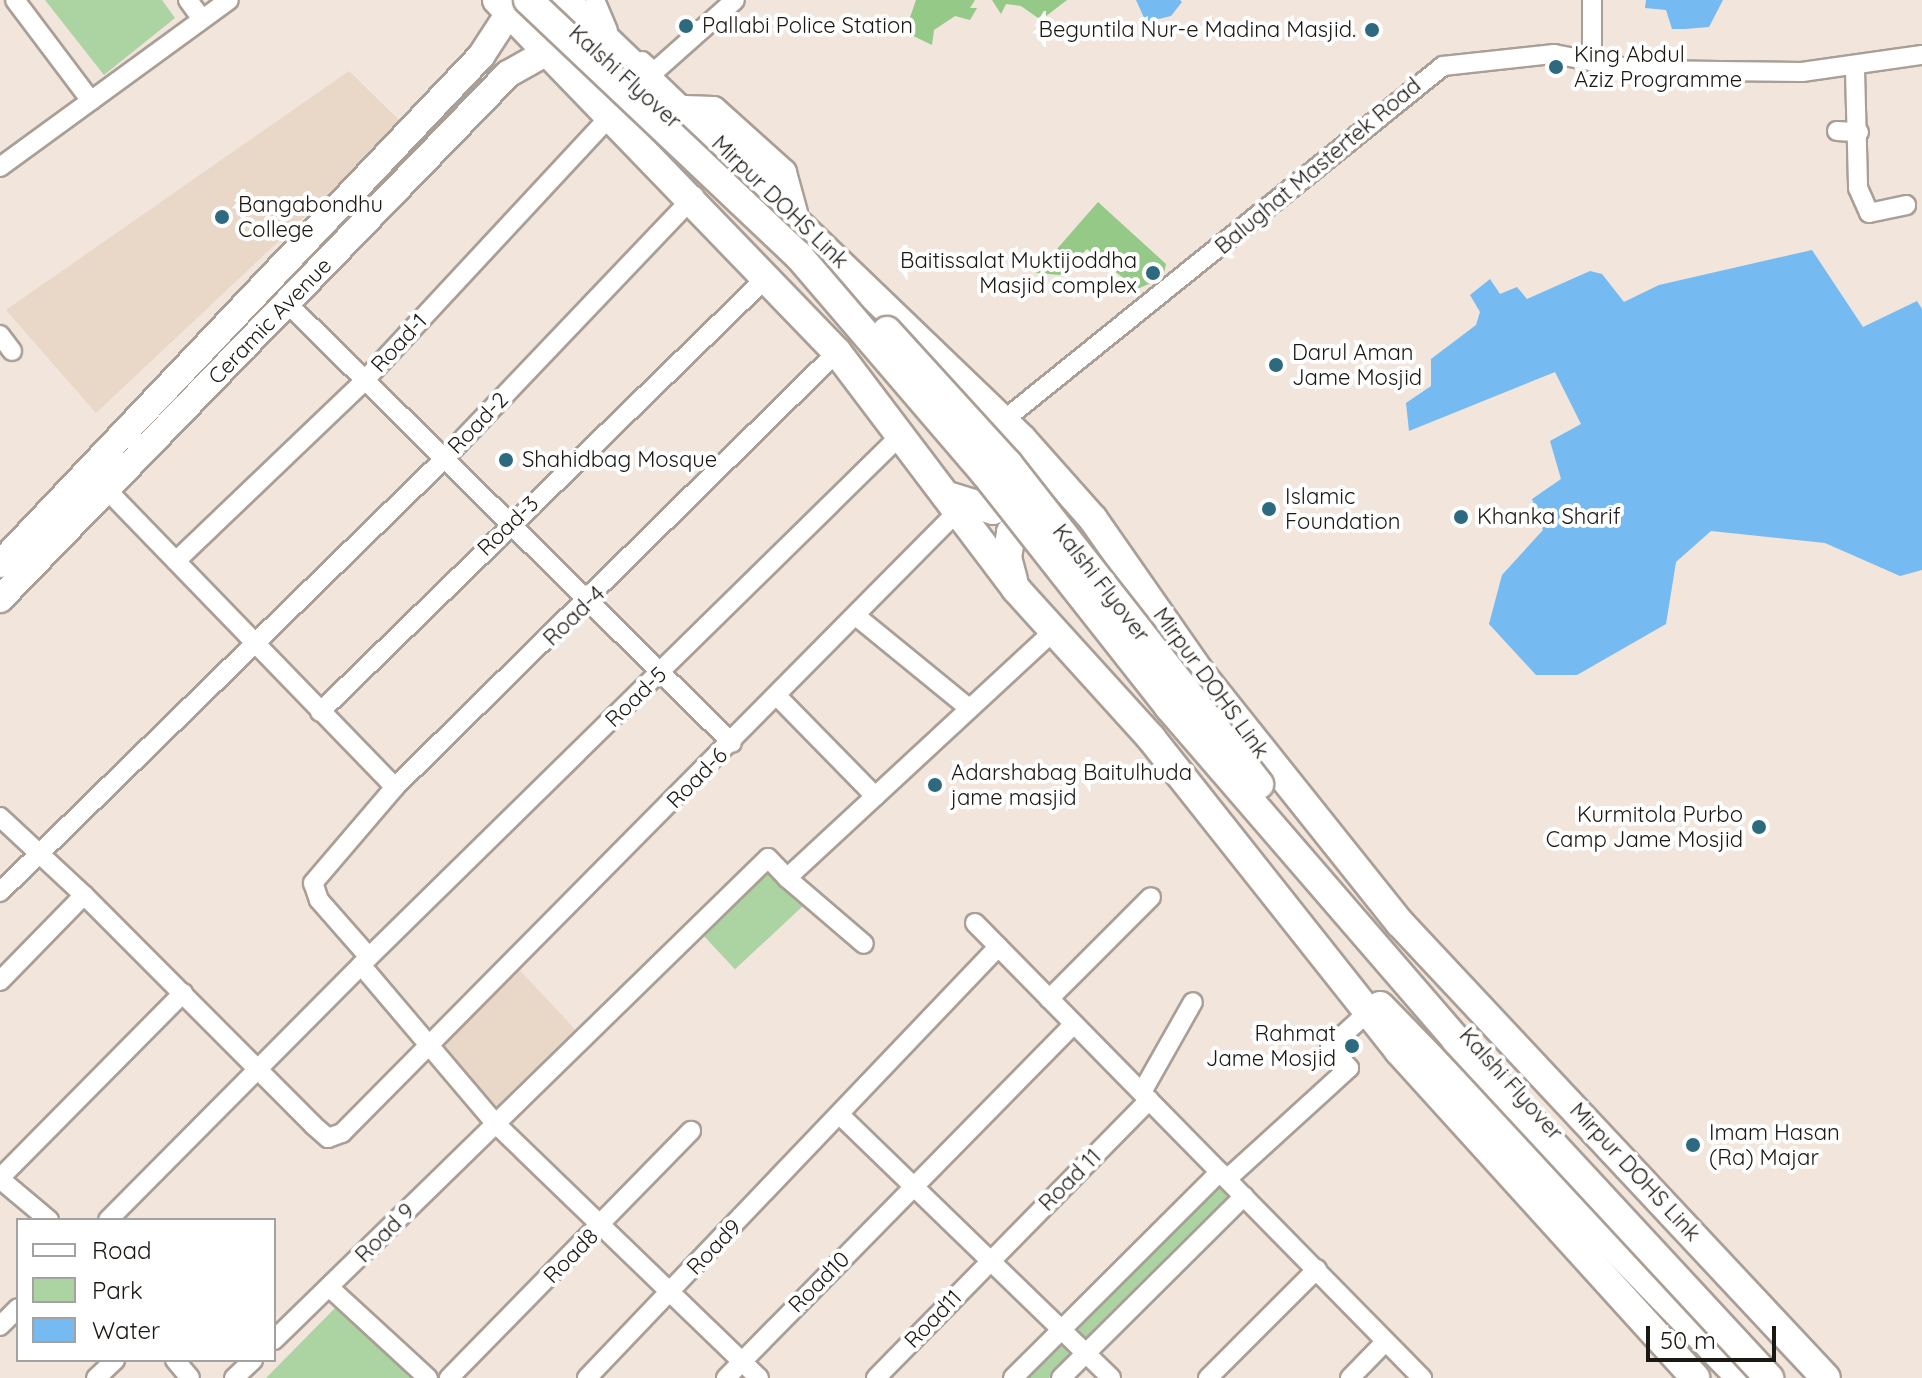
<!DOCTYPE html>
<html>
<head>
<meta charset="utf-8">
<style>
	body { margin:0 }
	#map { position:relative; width:1922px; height:1378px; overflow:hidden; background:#f1e5dc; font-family:Quicksand,sans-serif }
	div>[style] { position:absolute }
	.built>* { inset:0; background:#e9d7c8; transform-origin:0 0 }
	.green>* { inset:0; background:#abd4a2; transform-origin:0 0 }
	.forest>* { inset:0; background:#95c988 }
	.water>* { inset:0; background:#75baf1 }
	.roads { filter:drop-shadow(2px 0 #aa9f96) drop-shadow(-2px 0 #aa9f96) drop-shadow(0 2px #aa9f96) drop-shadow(0 -2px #aa9f96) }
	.street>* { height:18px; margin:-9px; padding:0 9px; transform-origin:9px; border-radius:9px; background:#fff }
	.secondary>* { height:26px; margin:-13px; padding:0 13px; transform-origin:13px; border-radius:13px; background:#fff }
	.primary>* { height:28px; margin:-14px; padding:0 14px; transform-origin:14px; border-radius:14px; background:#fff }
	.bridges { filter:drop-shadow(2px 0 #aa9f96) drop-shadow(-2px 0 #aa9f96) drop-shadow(0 2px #aa9f96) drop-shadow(0 -2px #aa9f96) }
	.primary-bridge>* { height:28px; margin:-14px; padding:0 14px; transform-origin:14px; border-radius:14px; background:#fff }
	.dots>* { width:22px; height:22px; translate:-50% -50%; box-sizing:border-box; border:4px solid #fff; border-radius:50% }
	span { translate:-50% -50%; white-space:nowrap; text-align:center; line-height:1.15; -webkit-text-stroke:8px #fff; paint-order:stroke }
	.poi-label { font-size:22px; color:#1b1713 }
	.left { translate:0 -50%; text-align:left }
	.right { translate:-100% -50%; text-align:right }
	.street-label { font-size:22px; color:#1b1713 }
	.legend { position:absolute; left:16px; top:1218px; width:260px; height:144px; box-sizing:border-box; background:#fff; border:2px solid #a4a2a1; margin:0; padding:10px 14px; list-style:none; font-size:24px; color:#1b1713 }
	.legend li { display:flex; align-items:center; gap:16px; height:40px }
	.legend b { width:40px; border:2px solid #a4a2a1 }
	.scale { position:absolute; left:1646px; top:1326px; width:130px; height:36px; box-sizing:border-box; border:4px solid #1b1713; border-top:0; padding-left:10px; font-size:24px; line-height:28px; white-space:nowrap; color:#1b1713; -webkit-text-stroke:6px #fff; paint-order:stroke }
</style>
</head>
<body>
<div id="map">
	<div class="built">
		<i style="clip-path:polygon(349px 71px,403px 124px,96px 413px,6px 310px)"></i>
		<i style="left:514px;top:964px;width:99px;height:110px;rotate:47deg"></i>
	</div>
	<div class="green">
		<i style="clip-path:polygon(45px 0,162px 0,175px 18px,104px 75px)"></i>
		<i style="left:774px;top:866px;width:49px;height:99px;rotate:47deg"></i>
		<i style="left:1215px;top:1183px;width:21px;height:206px;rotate:45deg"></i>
		<i style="clip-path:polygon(342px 1301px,416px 1378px,266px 1378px)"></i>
		<i style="clip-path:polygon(1065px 1335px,1078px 1349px,1049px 1378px,1022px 1378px)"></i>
	</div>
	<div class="forest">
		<i style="clip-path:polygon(916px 0,975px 0,970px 8px,977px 8px,970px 20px,955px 16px,934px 30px,932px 45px,905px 32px)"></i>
		<i style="clip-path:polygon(992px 0,1067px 0,1041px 20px,1021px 6px,1006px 4px,1001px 14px)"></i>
		<i style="clip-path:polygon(1098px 202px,1166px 264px,1163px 278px,1137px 289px,1087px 249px,1060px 275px,1036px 273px)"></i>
	</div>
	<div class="water">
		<i style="clip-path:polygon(1136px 0,1180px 0,1182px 2px,1171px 16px,1146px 22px)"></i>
		<i style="clip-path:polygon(1646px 0,1723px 0,1709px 27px,1685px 29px,1672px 29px,1666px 10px,1645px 8px)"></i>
		<i style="clip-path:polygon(1812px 250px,1863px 327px,1917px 301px,1922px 309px,1922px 570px,1900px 576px,1825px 543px,1711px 531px,1676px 562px,1666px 624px,1577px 675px,1536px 675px,1489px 624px,1502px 575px,1543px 530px,1532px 499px,1561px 479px,1550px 441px,1581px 424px,1555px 372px,1409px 431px,1406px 403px,1431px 386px,1431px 359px,1476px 325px,1480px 312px,1470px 295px,1490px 279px,1500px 294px,1517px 287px,1527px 299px,1590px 271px,1602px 274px,1624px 302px,1659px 285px)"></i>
	</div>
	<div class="roads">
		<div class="street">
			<i style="left:15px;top:0;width:126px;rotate:53deg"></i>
			<i style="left:188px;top:0;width:22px;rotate:54deg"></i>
			<i style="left:595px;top:0;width:33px;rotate:67deg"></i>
			<i style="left:1592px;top:0;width:62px;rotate:90deg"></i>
			<i style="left:642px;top:61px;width:16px;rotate:43deg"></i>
			<i style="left:654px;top:72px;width:108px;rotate:-41.6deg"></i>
			<i style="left:1855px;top:70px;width:118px;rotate:88.5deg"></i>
			<i style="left:1858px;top:188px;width:27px;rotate:66deg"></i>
			<i style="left:1869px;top:213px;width:38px;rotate:-12deg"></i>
			<i style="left:1837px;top:131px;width:22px;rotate:3deg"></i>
			<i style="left:0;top:167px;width:283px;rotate:-36.1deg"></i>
			<i style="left:286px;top:302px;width:627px;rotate:44.68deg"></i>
			<i style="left:0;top:335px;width:20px;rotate:53deg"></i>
			<i style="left:1004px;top:420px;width:564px;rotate:-38.88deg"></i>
			<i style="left:1443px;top:66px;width:112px;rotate:-6.2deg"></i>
			<i style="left:1554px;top:54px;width:86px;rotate:10.8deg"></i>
			<i style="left:1638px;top:70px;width:164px;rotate:0.7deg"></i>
			<i style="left:1802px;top:72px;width:121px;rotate:-8.1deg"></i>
			<i style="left:109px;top:492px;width:411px;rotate:45.9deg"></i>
			<i style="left:176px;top:561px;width:259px;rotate:-43.7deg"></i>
			<i style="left:363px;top:382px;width:366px;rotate:-47.1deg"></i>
			<i style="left:856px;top:616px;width:146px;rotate:39.2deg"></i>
			<i style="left:778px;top:697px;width:139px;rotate:45.6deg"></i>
			<i style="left:320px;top:712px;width:625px;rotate:-44.22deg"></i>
			<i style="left:0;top:817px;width:115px;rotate:42.9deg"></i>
			<i style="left:84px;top:895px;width:120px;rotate:134.3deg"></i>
			<i style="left:787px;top:878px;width:101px;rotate:40.6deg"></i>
			<i style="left:0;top:892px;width:617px;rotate:-44.28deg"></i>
			<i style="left:442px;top:461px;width:366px;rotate:-46.4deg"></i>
			<i style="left:84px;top:895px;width:325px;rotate:45.1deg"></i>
			<i style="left:313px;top:1125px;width:20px;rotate:41deg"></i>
			<i style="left:328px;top:1138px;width:15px;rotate:-20deg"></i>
			<i style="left:342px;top:1133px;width:875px;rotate:-45.28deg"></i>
			<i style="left:975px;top:923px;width:638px;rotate:45.51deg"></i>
			<i style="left:369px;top:957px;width:745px;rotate:-44.46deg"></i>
			<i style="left:1049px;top:999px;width:144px;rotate:-45deg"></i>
			<i style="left:1142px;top:1092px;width:103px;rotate:-60.5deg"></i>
			<i style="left:841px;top:1116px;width:376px;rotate:44.1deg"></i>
			<i style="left:1px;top:1177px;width:259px;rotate:-45.3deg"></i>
			<i style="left:0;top:1179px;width:64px;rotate:39.9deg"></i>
			<i style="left:1227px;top:1179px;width:165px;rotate:-42.3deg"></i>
			<i style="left:1349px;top:1068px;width:28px;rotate:-132deg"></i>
			<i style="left:1330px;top:1047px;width:53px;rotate:-42.7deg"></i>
			<i style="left:108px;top:1220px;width:359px;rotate:-45.2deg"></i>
			<i style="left:330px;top:1288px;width:133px;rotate:42.6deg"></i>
			<i style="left:0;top:1326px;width:25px;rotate:-45deg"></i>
			<i style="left:274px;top:1340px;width:690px;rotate:-44.3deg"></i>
			<i style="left:768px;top:858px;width:28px;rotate:46deg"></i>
			<i style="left:787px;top:878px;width:362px;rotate:-42.8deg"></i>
			<i style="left:175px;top:1360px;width:23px;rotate:50deg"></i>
			<i style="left:96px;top:1378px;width:26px;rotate:-43deg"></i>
			<i style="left:234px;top:1378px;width:26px;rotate:-43deg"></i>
			<i style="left:449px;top:1378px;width:346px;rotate:-45.6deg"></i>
			<i style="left:587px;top:1378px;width:596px;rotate:-46.36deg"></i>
			<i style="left:726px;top:1378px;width:496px;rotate:-45.5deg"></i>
			<i style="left:759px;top:1378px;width:367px;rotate:-136deg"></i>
			<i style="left:495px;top:1123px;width:207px;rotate:-130.3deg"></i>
			<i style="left:361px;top:965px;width:11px;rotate:-45deg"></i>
			<i style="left:369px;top:957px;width:76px;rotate:-131.3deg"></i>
			<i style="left:319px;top:900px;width:18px;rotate:-109deg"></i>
			<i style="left:313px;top:883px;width:126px;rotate:-49.5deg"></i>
			<i style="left:395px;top:787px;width:620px;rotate:-44.54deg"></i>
			<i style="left:876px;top:1378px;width:390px;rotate:-45.5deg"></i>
			<i style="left:1013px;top:1378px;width:292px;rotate:-44.9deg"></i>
			<i style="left:1061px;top:1378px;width:258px;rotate:-44.8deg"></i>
			<i style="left:1208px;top:1378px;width:154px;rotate:-45deg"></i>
			<i style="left:1350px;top:1378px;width:50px;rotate:-45.8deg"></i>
		</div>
		<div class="secondary">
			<i style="left:0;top:564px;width:700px;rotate:-46.56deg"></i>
			<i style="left:481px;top:56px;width:51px;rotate:-56.9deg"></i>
			<i style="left:0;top:599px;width:731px;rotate:-45.94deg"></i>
			<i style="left:508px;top:74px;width:45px;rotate:-29.4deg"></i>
		</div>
		<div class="primary">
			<i style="left:497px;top:0;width:489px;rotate:46deg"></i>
			<i style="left:837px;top:352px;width:297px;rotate:52.9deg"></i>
			<i style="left:1016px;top:589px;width:201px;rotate:47.8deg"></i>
			<i style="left:1151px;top:738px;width:399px;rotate:51.6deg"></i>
			<i style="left:1399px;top:1051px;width:441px;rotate:47.8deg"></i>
			<i style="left:565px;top:0;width:634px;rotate:43.85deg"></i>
			<i style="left:1022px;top:439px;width:107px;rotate:48.4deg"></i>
			<i style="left:1093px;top:519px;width:189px;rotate:55.1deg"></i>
			<i style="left:1201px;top:674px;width:319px;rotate:51.4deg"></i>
			<i style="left:1400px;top:923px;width:623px;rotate:46.89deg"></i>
			<i style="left:685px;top:110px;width:28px;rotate:2deg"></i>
			<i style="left:713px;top:111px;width:93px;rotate:41.9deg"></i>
			<i style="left:782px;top:173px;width:41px;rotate:74.6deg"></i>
			<i style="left:948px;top:496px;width:47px;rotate:17.3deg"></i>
			<i style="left:993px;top:510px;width:38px;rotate:-33deg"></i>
			<i style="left:1013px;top:580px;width:23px;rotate:-105deg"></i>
			<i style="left:1007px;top:558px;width:26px;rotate:-81deg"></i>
			<i style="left:1011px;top:532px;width:40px;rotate:-34deg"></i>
			<i style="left:1380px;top:1006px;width:518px;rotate:45.86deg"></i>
		</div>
	</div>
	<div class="bridges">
		<div class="primary-bridge">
			<i style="left:528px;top:0;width:371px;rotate:43.4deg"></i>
			<i style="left:798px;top:255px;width:287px;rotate:49.4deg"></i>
			<i style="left:985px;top:473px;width:298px;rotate:51.8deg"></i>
			<i style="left:1169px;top:707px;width:440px;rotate:49.2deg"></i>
			<i style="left:1456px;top:1040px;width:461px;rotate:47.2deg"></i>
			<i style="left:887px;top:331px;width:180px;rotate:47.7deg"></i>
			<i style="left:1008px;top:464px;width:407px;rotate:51.9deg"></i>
		</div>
	</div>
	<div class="dots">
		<i style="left:686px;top:26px;background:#2d6a80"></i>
		<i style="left:1372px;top:30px;background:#2d6a80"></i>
		<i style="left:1556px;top:67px;background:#2d6a80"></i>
		<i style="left:222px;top:217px;background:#2d6a80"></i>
		<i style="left:1153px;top:273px;background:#2d6a80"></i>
		<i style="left:1276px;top:365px;background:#2d6a80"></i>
		<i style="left:506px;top:460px;background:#2d6a80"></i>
		<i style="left:1269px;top:509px;background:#2d6a80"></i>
		<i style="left:1461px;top:517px;background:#2d6a80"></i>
		<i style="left:935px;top:785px;background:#2d6a80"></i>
		<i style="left:1759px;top:827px;background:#2d6a80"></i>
		<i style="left:1352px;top:1046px;background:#2d6a80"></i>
		<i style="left:1693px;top:1145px;background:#2d6a80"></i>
	</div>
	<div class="poi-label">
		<span class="left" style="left:702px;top:26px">Pallabi Police Station</span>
		<span class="right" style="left:1356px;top:30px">Beguntila Nur-e Madina Masjid.</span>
		<span class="left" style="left:1574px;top:67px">King Abdul<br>Aziz Programme</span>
		<span class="left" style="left:238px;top:217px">Bangabondhu<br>College</span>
		<span class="right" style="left:1137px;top:273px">Baitissalat Muktijoddha<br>Masjid complex</span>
		<span class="left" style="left:1292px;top:365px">Darul Aman<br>Jame Mosjid</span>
		<span class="left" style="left:522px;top:460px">Shahidbag Mosque</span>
		<span class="left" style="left:1285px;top:509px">Islamic<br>Foundation</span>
		<span class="left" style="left:1477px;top:517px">Khanka Sharif</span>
		<span class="left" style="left:951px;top:785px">Adarshabag Baitulhuda<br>jame masjid</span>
		<span class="right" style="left:1743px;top:827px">Kurmitola Purbo<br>Camp Jame Mosjid</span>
		<span class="right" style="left:1336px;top:1046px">Rahmat<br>Jame Mosjid</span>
		<span class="left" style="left:1709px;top:1145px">Imam Hasan<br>(Ra) Majar</span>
	</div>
	<div class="street-label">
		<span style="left:625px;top:77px;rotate:42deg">Kalshi Flyover</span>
		<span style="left:1318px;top:166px;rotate:-40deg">Balughat Mastertek Road</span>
		<span style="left:780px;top:202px;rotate:44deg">Mirpur DOHS Link</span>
		<span style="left:270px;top:321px;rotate:-46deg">Ceramic Avenue</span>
		<span style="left:399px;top:343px;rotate:-47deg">Road-1</span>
		<span style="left:478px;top:423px;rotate:-46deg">Road-2</span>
		<span style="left:508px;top:526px;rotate:-44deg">Road-3</span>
		<span style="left:1101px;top:583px;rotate:52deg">Kalshi Flyover</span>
		<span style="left:574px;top:616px;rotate:-44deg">Road-4</span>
		<span style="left:1211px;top:683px;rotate:54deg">Mirpur DOHS Link</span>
		<span style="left:636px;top:697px;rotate:-44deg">Road-5</span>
		<span style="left:697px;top:778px;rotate:-45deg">Road-6</span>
		<span style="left:1511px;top:1084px;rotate:48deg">Kalshi Flyover</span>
		<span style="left:1635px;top:1172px;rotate:47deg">Mirpur DOHS Link</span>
		<span style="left:1070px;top:1180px;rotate:-45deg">Road 11</span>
		<span style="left:385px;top:1233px;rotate:-45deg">Road 9</span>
		<span style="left:714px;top:1247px;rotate:-46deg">Road9</span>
		<span style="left:571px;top:1256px;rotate:-45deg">Road8</span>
		<span style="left:819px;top:1282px;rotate:-45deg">Road10</span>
		<span style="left:933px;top:1319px;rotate:-46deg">Road11</span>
	</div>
	<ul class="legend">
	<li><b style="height:10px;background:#fff"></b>Road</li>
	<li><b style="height:22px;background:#abd4a2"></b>Park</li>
	<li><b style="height:22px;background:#75baf1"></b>Water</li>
	</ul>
	<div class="scale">50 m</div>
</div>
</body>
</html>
